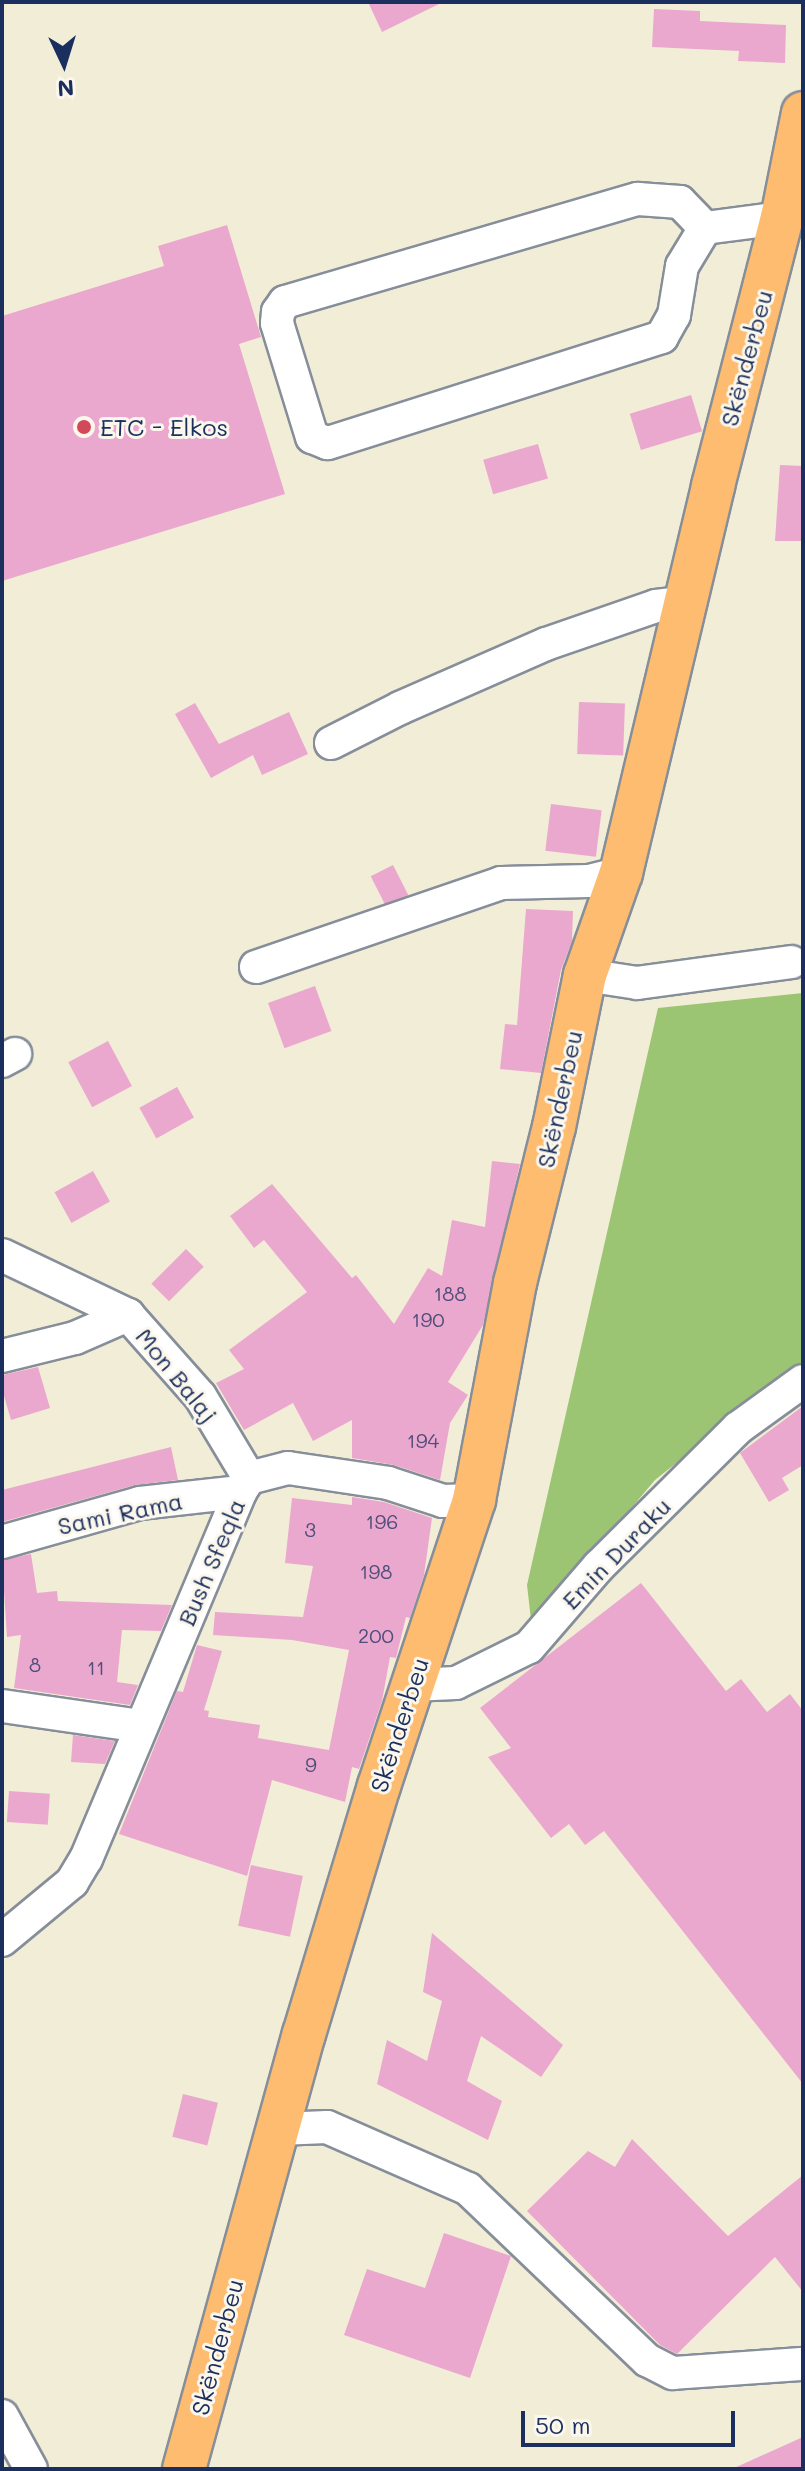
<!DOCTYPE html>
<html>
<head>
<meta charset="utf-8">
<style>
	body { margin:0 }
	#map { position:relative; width:805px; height:2471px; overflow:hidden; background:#f2edd6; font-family:Mali,sans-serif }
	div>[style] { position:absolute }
	.green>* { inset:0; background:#9bc572 }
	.building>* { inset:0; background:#eba8cf; transform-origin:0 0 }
	.roads { filter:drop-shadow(2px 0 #868e9a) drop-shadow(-2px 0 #868e9a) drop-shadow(0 2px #868e9a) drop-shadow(0 -2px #868e9a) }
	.minor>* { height:32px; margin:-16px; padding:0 16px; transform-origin:16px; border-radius:16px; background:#fff }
	.major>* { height:42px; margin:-21px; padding:0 21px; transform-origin:21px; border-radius:21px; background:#fdbc70 }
	.dots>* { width:22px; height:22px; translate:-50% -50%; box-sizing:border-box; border:4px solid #fbf7ec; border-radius:50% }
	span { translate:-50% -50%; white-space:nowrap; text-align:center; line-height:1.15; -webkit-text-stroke:6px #fbf7ec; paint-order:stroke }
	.number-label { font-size:20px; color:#4f4d7a }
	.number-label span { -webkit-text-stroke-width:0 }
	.street-label { font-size:24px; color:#1b2f5e }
	.poi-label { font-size:24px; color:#1b2f5e }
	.left { translate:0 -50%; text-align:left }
	.frame { position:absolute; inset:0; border:4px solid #1b2f5e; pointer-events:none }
	.north { position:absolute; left:24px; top:24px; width:80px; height:80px; -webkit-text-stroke:6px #fbf7ec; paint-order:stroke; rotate:176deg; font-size:22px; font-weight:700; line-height:32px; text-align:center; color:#1b2f5e }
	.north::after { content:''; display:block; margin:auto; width:28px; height:36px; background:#1b2f5e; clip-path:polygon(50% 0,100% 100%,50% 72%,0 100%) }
	.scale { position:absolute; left:521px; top:2411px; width:214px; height:36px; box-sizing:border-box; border:4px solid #1b2f5e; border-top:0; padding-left:10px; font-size:24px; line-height:28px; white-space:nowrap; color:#1b2f5e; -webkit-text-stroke:6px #fbf7ec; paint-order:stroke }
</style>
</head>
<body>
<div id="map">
	<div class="green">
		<i style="clip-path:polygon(803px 993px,803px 1362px,655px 1480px,589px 1558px,531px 1620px,527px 1585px,658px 1008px)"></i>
	</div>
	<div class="building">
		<i style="clip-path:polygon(368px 2px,443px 2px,382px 32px)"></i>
		<i style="clip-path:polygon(654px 9px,700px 11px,700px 21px,786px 25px,785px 63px,738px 61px,739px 51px,652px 47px)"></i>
		<i style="clip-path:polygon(227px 225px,261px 337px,239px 344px,285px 494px,2px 581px,2px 316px,164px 266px,158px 246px)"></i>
		<i style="left:691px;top:395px;width:38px;height:64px;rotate:73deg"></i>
		<i style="left:538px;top:444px;width:36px;height:57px;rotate:74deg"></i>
		<i style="clip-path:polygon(780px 465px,803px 466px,803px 541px,775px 541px)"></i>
		<i style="left:579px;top:702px;width:46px;height:52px;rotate:2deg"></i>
		<i style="clip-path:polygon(195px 703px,219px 744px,289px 712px,308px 754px,262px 775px,253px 755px,211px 778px,175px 714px)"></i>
		<i style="left:551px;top:804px;width:51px;height:47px;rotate:7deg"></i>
		<i style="left:393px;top:865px;width:34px;height:25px;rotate:63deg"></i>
		<i style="clip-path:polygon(526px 909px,573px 911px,572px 941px,561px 970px,541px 1073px,500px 1069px,505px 1024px,517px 1025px)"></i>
		<i style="left:315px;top:986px;width:48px;height:50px;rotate:70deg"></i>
		<i style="left:108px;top:1041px;width:51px;height:45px;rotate:62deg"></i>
		<i style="left:177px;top:1087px;width:35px;height:43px;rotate:61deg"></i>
		<i style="clip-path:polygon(492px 1161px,520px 1164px,483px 1325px,448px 1382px,468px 1395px,450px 1423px,440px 1480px,394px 1465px,352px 1458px,352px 1420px,313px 1441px,293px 1403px,244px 1430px,216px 1383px,244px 1369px,229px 1350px,307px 1292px,264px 1240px,254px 1248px,230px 1216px,272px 1184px,352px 1278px,356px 1275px,394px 1324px,428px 1268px,442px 1276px,452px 1220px,485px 1227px)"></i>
		<i style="left:93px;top:1171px;width:35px;height:44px;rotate:61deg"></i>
		<i style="left:186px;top:1249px;width:25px;height:49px;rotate:45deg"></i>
		<i style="clip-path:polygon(38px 1367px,50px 1408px,11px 1420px,2px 1389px,2px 1375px)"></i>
		<i style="clip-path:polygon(803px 1406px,803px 1465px,782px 1478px,789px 1490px,769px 1502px,740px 1453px)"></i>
		<i style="clip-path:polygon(171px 1447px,178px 1480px,135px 1485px,2px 1522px,2px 1490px)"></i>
		<i style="clip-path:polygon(352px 1497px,384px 1502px,432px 1518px,424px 1575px,410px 1618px,406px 1617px,396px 1658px,390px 1657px,382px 1701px,359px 1769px,352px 1767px,345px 1802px,272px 1780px,247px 1876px,119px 1834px,177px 1691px,183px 1692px,197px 1645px,222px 1651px,204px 1710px,209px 1711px,208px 1717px,260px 1725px,258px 1738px,329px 1750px,349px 1650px,292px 1640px,213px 1635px,215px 1612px,303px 1617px,313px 1566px,285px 1563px,292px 1498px,352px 1505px)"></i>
		<i style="clip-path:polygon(31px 1554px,37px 1593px,57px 1591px,58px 1601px,172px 1605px,161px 1631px,122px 1630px,117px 1682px,138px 1685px,130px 1705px,14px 1688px,21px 1635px,7px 1637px,2px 1560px)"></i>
		<i style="clip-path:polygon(641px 1583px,726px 1691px,741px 1679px,767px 1712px,790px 1694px,803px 1711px,803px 2084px,604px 1831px,585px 1845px,569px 1824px,551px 1838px,488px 1757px,511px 1748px,480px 1708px)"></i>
		<i style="clip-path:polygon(73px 1735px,115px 1741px,105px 1764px,71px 1762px)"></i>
		<i style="left:9px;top:1791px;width:41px;height:31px;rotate:4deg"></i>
		<i style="left:251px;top:1865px;width:53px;height:62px;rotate:12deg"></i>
		<i style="clip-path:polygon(432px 1933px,563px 2045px,541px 2077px,481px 2036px,467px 2081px,502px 2101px,488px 2140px,377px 2084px,387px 2040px,427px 2061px,442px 2001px,423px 1992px)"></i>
		<i style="left:183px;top:2094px;width:36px;height:44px;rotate:14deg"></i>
		<i style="clip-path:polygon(632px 2139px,728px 2236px,803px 2175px,803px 2292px,775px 2257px,677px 2354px,660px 2345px,527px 2211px,588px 2151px,615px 2167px)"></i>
		<i style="clip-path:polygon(444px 2233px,511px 2256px,470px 2378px,344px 2335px,367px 2269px,425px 2288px)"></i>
		<i style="clip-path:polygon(803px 2437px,803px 2469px,732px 2469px)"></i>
	</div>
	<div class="roads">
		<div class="minor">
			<i style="left:638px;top:199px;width:42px;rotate:4.1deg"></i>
			<i style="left:680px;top:202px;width:36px;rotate:46deg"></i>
			<i style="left:705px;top:228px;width:44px;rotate:121.2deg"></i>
			<i style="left:682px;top:266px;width:50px;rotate:99.3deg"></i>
			<i style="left:674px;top:315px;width:25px;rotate:119deg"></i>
			<i style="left:662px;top:337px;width:351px;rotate:162.4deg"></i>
			<i style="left:327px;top:443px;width:16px;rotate:-158deg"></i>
			<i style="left:312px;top:437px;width:119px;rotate:-107.1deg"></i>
			<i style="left:277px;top:323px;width:11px;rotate:-85deg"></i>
			<i style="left:278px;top:312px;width:12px;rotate:-55deg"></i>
			<i style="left:285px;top:302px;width:368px;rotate:-16.3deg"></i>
			<i style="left:705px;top:228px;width:78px;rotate:-7.4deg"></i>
			<i style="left:331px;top:743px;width:77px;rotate:-26.9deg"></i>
			<i style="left:400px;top:708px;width:159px;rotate:-23.7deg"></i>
			<i style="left:546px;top:644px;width:116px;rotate:-19.1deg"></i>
			<i style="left:656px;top:606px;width:32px;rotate:-7deg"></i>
			<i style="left:256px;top:967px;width:259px;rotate:-18.9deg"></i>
			<i style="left:501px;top:883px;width:88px;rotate:-1.3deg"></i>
			<i style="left:589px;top:881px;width:33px;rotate:-14deg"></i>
			<i style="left:585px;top:975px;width:53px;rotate:8.7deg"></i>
			<i style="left:637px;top:983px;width:156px;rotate:-7.7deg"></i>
			<i style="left:2px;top:1061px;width:15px;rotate:-28deg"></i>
			<i style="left:2px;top:1255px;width:140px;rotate:25.5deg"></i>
			<i style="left:128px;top:1315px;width:108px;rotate:48.4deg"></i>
			<i style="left:200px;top:1396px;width:96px;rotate:59.1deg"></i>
			<i style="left:2px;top:1356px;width:75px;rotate:-13.9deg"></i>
			<i style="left:75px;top:1338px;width:58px;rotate:-23.5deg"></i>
			<i style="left:2px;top:1542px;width:143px;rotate:-15.8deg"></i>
			<i style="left:140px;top:1503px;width:101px;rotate:-6.3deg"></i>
			<i style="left:411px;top:1685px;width:45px;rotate:-2.5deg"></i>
			<i style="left:456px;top:1683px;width:81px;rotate:-26.3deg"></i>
			<i style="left:529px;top:1647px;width:107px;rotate:-49.2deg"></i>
			<i style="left:599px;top:1566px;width:196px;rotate:-44.8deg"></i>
			<i style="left:738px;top:1428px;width:80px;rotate:-35.9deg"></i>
			<i style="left:2px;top:1706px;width:140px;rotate:8.2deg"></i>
			<i style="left:2px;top:1940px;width:91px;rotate:-39.6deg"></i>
			<i style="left:72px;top:1882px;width:27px;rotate:-59deg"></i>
			<i style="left:86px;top:1859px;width:398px;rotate:-67.2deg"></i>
			<i style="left:240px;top:1492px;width:17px;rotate:-57deg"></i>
			<i style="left:249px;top:1478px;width:40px;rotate:-14.4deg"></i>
			<i style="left:288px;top:1468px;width:101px;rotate:8.5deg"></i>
			<i style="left:388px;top:1483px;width:58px;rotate:18.1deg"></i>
			<i style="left:443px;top:1501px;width:31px;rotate:-2deg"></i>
			<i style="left:279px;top:2129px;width:48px;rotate:-2.4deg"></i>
			<i style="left:327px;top:2127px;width:154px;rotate:23.7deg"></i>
			<i style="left:468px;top:2189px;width:248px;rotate:43.7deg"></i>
			<i style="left:647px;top:2360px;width:29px;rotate:27deg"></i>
			<i style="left:673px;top:2373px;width:130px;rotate:-4deg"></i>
			<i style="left:2px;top:2416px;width:60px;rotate:61.3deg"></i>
		</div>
		<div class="major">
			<i style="left:184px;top:2469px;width:451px;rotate:-74.6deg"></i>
			<i style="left:304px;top:2034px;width:259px;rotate:-73.2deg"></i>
			<i style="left:379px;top:1786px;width:301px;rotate:-71.6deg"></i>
			<i style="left:474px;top:1500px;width:221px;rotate:-79.3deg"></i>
			<i style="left:515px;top:1283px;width:161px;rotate:-76deg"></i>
			<i style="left:554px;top:1127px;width:155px;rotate:-78.5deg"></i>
			<i style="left:585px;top:975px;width:108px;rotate:-70.6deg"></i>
			<i style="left:621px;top:873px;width:398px;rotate:-76.6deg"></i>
			<i style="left:713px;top:486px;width:277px;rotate:-75.6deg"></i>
			<i style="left:782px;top:218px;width:107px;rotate:-78.7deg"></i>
		</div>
	</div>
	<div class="dots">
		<i style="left:84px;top:427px;background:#d1495b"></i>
	</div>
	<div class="number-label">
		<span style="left:450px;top:1293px">188</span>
		<span style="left:428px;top:1319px">190</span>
		<span style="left:423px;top:1440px">194</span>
		<span style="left:382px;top:1521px">196</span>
		<span style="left:310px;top:1529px">3</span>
		<span style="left:376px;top:1571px">198</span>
		<span style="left:376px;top:1635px">200</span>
		<span style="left:35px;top:1664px">8</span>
		<span style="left:96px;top:1667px">11</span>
		<span style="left:311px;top:1764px">9</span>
	</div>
	<div class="street-label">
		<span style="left:746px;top:358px;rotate:-75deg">Skënderbeu</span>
		<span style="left:559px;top:1099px;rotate:-78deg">Skënderbeu</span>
		<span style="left:177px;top:1375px;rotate:51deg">Mon Balaj</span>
		<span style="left:120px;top:1513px;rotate:-12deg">Sami Rama</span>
		<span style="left:616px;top:1553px;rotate:-46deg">Emin Duraku</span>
		<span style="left:211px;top:1562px;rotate:-67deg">Bush Sfeqla</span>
		<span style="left:399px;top:1725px;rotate:-72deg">Skënderbeu</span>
		<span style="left:217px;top:2347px;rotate:-75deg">Skënderbeu</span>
	</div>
	<div class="poi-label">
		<span class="left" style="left:100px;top:427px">ETC - Elkos</span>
	</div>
	<div class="frame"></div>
	<div class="north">N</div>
	<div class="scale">50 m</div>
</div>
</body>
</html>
